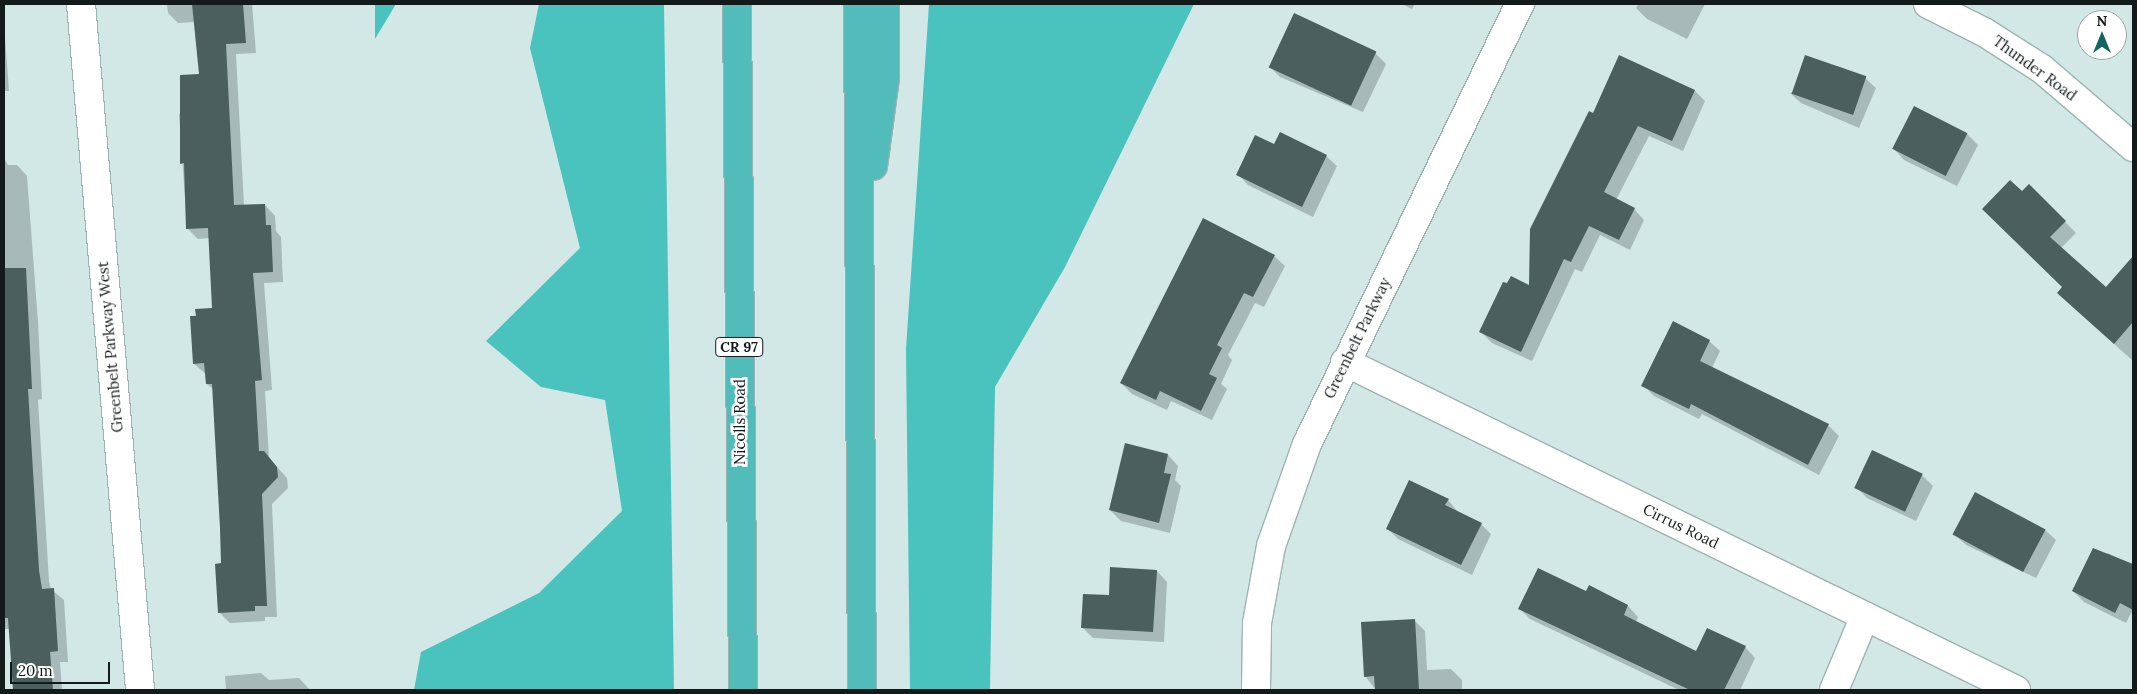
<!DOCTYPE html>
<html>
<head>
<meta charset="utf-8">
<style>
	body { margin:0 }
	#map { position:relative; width:2137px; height:694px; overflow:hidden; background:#d1e8e7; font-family:Lora,serif }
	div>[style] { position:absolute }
	.forest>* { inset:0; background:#4ac2be }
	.shadow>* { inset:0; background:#0003 }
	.building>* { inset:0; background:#4b5f5e; transform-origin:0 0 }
	.roads { filter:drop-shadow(1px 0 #9db3b2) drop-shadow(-1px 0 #9db3b2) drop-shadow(0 1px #9db3b2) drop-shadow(0 -1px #9db3b2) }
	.minor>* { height:28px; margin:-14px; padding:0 14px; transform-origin:14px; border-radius:14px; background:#fff }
	.trunk>* { height:28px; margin:-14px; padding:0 14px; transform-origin:14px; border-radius:14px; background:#52bcba }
	span { translate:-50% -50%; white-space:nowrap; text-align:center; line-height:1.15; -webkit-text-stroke:5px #fff; paint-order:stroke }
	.shield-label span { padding:1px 4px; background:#fff; border:1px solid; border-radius:4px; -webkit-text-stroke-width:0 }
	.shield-label { font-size:14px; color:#121a1a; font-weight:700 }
	.street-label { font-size:15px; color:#121a1a }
	.frame { position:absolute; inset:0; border:5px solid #121a1a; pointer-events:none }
	.north { position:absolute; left:2077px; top:10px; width:50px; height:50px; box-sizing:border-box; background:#fff; border:1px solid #a0a3a3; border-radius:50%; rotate:0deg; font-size:14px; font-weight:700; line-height:20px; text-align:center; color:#121a1a }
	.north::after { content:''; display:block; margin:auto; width:18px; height:22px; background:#136361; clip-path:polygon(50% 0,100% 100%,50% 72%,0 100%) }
	.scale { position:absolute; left:10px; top:662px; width:100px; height:22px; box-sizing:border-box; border:2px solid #121a1a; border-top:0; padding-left:6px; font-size:15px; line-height:18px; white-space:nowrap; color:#121a1a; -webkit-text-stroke:4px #fff; paint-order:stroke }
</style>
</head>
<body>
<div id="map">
	<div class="forest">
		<i style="clip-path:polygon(375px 4px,396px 4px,375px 39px)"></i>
		<i style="clip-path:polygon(539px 4px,664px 4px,674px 690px,414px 690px,421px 652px,539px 593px,622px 511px,605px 400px,541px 387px,486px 341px,580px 248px,530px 48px)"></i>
		<i style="clip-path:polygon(929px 4px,1194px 4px,1065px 267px,995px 387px,990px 690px,910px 690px,906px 349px)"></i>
	</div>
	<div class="shadow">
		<i style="clip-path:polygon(167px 4px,252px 4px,256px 53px,236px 54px,244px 206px,265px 205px,275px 216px,276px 231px,281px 237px,283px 282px,264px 283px,272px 390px,265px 391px,269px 458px,287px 478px,288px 488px,272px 504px,277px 617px,265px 617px,265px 621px,230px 623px,219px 612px,222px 564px,214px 390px,207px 384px,206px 374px,194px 364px,191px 317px,213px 309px,210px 238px,198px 239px,187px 228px,179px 114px,183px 114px,200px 75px,195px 22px,178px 23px,168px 13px)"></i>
		<i style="clip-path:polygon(1402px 4px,1415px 4px,1412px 9px)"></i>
		<i style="clip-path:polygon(1638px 4px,1705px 4px,1687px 39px,1647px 19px,1636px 8px)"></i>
		<i style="clip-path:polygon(4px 24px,9px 91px,4px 91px)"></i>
		<i style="clip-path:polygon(1375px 53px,1386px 64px,1363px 112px,1280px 77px,1270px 67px)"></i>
		<i style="clip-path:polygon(1619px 57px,1695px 91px,1705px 101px,1683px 151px,1649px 136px,1616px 200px,1634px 209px,1644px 220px,1630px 250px,1600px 235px,1582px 272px,1575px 269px,1532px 361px,1492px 343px,1481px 332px,1530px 287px,1593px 115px)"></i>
		<i style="clip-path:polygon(1838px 66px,1865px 78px,1876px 88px,1859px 128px,1801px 103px,1790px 93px)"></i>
		<i style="clip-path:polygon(1967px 134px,1978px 145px,1957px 186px,1904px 160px,1894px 149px)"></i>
		<i style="clip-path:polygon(1275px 145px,1326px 156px,1337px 166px,1313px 217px,1248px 185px,1238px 174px)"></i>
		<i style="clip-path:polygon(4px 158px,8px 165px,17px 165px,27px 176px,38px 322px,42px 399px,38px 400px,49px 581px,51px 589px,64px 600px,68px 662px,60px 662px,62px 690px,13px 690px,10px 629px,4px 629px)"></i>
		<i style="clip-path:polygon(2029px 185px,2076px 233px,2061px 248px,2106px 289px,2124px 268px,2133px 276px,2133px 361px,2069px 303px,2022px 193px)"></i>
		<i style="clip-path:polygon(1274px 256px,1285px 266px,1264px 307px,1255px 303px,1228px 355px,1232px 360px,1221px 384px,1227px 389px,1212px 420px,1171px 401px,1167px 410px,1132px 394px,1121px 383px)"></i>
		<i style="clip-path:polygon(1709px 341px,1720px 351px,1712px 368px,1828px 425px,1839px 436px,1819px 475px,1702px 414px,1699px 419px,1654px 396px,1643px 385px)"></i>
		<i style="clip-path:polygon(1168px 455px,1178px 466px,1175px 480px,1181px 486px,1170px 533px,1121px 521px,1110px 510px)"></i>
		<i style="clip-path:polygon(1922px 475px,1933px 486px,1916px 521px,1867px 498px,1856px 487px)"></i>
		<i style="clip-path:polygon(1448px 500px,1458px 512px,1481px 524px,1491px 534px,1472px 575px,1398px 539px,1387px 528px)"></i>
		<i style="clip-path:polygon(2045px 530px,2056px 540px,2036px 578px,1966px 545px,1955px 535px)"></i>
		<i style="clip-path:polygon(2108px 553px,2133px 565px,2133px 614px,2131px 613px,2126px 623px,2084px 602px,2073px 591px)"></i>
		<i style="clip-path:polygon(1157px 571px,1167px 582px,1164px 642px,1093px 638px,1082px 627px,1110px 597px)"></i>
		<i style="clip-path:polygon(1589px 587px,1628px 606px,1638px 617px,1636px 622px,1696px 652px,1745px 647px,1755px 658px,1740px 690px,1679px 690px,1530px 619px,1519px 608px,1586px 593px)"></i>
		<i style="clip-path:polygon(1414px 620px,1425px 631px,1427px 670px,1451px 669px,1462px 680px,1462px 690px,1376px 690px,1365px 676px)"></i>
		<i style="clip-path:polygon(261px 673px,269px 680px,299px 678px,310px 690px,226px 690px,225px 676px)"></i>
	</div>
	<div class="building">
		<i style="clip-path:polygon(192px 4px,243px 4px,246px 43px,226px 44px,234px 205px,265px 204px,266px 225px,271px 225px,273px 272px,253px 273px,262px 380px,255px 381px,259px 451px,264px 451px,277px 467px,278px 477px,262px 494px,267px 606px,255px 606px,255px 611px,218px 613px,215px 564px,221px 563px,220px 528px,212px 384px,206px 384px,204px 363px,193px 364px,190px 316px,196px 316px,195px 309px,212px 308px,208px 228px,186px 229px,184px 163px,180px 164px,180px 75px,199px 74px)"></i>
		<i style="left:1294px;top:13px;width:91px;height:60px;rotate:25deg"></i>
		<i style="clip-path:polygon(1619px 55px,1695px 90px,1672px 141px,1638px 126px,1604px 192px,1635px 208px,1619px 240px,1589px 226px,1571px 262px,1564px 259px,1521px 352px,1479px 332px,1503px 282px,1507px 283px,1511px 276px,1529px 285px,1530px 229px,1589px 111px,1593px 113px)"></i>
		<i style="left:1805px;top:55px;width:65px;height:41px;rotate:19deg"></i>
		<i style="left:1914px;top:106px;width:60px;height:48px;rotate:27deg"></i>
		<i style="clip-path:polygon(1280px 132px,1327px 155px,1302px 207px,1236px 175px,1255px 135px,1274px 144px)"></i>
		<i style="clip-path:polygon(2010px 180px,2022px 191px,2029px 184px,2066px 221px,2050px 237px,2106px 287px,2133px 256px,2133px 322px,2114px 344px,2057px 293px,2062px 287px,1982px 209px)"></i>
		<i style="clip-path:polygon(1203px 218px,1275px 255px,1253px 297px,1244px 293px,1217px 345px,1222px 348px,1209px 374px,1217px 378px,1201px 411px,1160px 391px,1156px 400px,1120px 383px)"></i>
		<i style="clip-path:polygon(4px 268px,26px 268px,32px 389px,28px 389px,39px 570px,42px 589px,54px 588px,58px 651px,50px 652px,53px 690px,13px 690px,8px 618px,4px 618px)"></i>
		<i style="clip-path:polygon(1673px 321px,1710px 340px,1700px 361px,1829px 424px,1808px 465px,1691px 404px,1689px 409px,1641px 386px)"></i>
		<i style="clip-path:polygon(1125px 443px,1168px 454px,1164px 473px,1171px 474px,1159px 523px,1109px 510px)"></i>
		<i style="left:1872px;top:450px;width:56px;height:42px;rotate:25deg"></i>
		<i style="clip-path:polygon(1409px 480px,1449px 499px,1445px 505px,1482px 523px,1461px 565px,1386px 529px)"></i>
		<i style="left:1975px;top:492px;width:80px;height:48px;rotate:28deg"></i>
		<i style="clip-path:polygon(2093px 548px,2133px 564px,2133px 610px,2120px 603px,2115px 613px,2072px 591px)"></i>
		<i style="clip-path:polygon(1110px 567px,1157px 570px,1153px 632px,1081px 628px,1083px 594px,1109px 595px)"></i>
		<i style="clip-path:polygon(1538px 568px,1586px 591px,1589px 585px,1628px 605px,1624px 615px,1696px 651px,1707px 628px,1746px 646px,1724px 690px,1690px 690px,1518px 609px)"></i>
		<i style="clip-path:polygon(1415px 619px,1419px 690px,1375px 690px,1374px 676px,1364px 677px,1361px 622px)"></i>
	</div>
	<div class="roads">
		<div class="minor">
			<i style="left:81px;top:4px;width:689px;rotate:85.08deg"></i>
			<i style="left:1928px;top:4px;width:63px;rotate:26.6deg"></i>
			<i style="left:1984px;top:32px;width:69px;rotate:32.5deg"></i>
			<i style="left:2042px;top:69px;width:120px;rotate:40.6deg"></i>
			<i style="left:1345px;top:362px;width:747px;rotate:26.05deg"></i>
			<i style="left:1256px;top:690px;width:67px;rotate:-89.1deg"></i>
			<i style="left:1257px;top:623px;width:78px;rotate:-79.7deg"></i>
			<i style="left:1271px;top:546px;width:108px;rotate:-70.6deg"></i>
			<i style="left:1307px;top:444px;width:489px;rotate:-64.2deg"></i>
			<i style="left:1834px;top:690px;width:80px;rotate:-67.3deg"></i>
		</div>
		<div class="trunk">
			<i style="left:737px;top:4px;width:686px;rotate:89.5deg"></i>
			<i style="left:858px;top:4px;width:686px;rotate:89.67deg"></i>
			<i style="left:873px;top:166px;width:90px;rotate:-82.3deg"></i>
			<i style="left:885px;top:77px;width:73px;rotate:-90deg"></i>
		</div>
	</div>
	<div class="shield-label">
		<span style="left:739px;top:347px">CR 97</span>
	</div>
	<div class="street-label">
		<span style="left:2035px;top:68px;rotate:36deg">Thunder Road</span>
		<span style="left:1357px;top:338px;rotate:-64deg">Greenbelt Parkway</span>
		<span style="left:110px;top:347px;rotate:-95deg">Greenbelt Parkway West</span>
		<span style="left:740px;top:422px;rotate:-90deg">Nicolls Road</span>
		<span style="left:1681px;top:526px;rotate:26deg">Cirrus Road</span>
	</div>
	<div class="frame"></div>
	<div class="north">N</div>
	<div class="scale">20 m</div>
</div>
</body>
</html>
